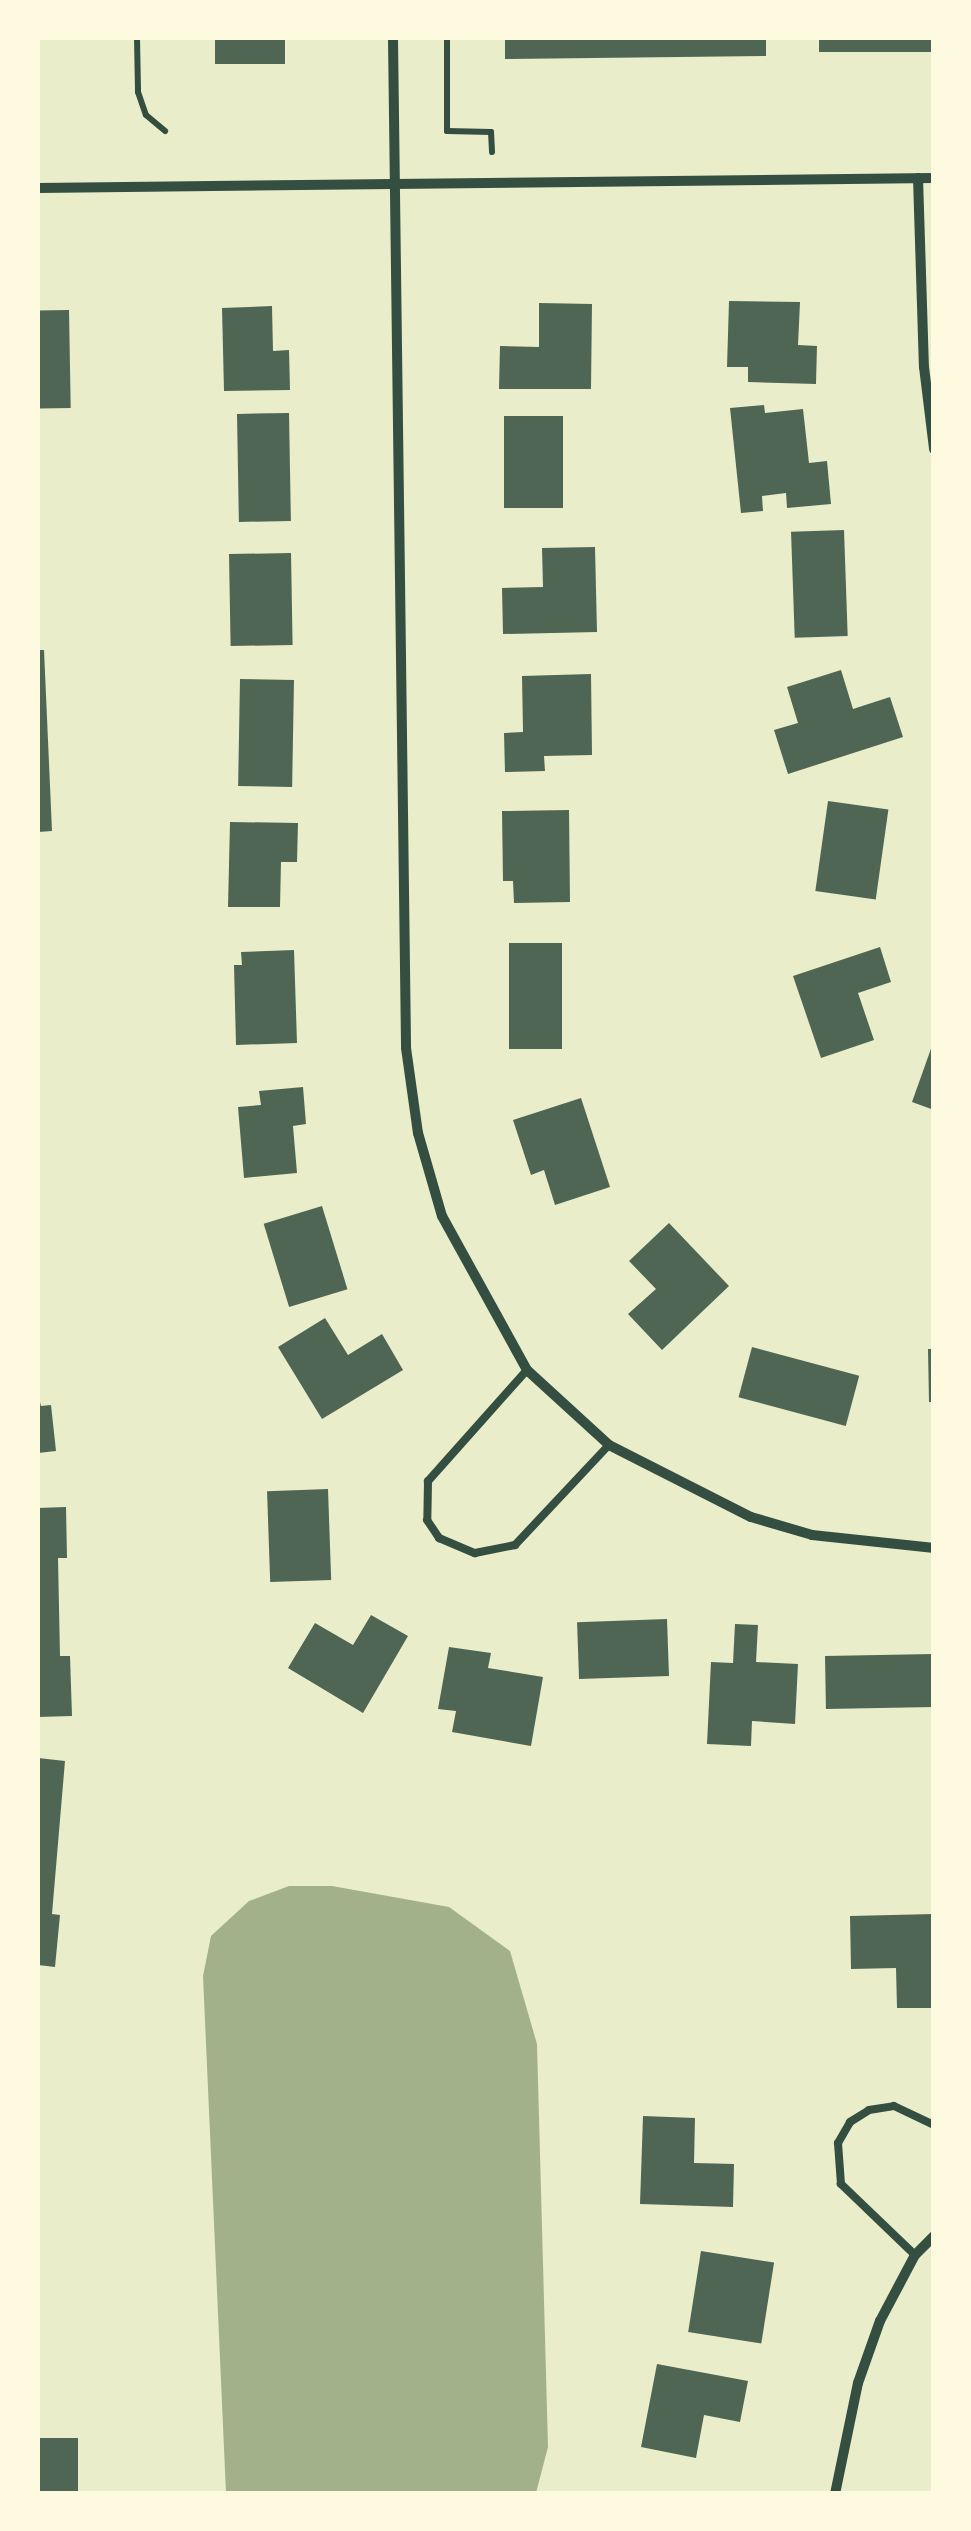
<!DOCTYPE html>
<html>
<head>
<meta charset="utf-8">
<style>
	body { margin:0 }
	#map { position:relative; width:971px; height:2531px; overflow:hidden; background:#e9edc9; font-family:Figtree,sans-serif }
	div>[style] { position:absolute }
	.water>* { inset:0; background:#a3b18a }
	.building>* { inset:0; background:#4f6655; transform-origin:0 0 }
	.path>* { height:6px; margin:-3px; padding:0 3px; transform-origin:3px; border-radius:3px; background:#344e41 }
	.service>* { height:8px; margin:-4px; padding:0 4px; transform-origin:4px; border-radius:4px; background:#344e41 }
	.minor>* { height:10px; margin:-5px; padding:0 5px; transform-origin:5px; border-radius:5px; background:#344e41 }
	span { translate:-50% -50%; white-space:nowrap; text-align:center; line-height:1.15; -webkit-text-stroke:8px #fefae0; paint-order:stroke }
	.frame { position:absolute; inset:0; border:40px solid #fefae0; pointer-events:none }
</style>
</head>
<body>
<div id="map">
	<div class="water">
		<i style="clip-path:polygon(289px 1886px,332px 1886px,449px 1907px,510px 1951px,537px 2044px,548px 2447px,536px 2493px,226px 2493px,203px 1976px,211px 1936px,249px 1901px)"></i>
	</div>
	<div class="building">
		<i style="left:215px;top:38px;width:70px;height:26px"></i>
		<i style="clip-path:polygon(505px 38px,766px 38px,766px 56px,505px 59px)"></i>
		<i style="left:819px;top:38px;width:115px;height:14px"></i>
		<i style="clip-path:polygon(729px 301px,800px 302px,798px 345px,817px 346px,816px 384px,748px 382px,748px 367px,727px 367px)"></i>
		<i style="clip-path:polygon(539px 303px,592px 304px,591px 389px,499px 389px,500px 346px,539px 347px)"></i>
		<i style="clip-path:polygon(272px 306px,273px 351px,289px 350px,290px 390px,224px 391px,222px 308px)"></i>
		<i style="left:69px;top:310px;width:98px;height:31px;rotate:89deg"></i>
		<i style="clip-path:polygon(764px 405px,765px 413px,803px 409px,809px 463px,827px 461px,831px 504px,787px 508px,786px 493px,762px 496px,763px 511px,741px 513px,730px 408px)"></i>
		<i style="left:289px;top:413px;width:108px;height:52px;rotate:89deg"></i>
		<i style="left:504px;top:416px;width:59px;height:92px"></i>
		<i style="left:844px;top:530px;width:106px;height:53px;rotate:88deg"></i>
		<i style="clip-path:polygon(595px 547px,597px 632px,503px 634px,502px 588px,543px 587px,542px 548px)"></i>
		<i style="left:291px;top:553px;width:92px;height:62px;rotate:89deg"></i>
		<i style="clip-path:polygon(38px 650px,44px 650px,52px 831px,38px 832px)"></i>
		<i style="clip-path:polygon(841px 670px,853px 709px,890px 697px,903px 737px,788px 774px,774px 730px,798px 723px,787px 687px)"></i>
		<i style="clip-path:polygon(591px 674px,592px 755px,544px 756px,545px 771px,505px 772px,504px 733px,523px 732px,522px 676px)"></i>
		<i style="left:240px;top:679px;width:54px;height:107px;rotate:1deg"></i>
		<i style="left:828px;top:801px;width:61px;height:91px;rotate:8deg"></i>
		<i style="clip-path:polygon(569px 810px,570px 902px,514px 903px,513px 881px,503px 881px,502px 811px)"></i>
		<i style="clip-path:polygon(230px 822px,298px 823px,297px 862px,281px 862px,280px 907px,228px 907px)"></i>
		<i style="left:509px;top:943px;width:53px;height:106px"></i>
		<i style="clip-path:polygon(880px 947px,891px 982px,858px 993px,874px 1040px,821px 1058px,793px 976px)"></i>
		<i style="clip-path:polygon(294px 950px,297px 1043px,236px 1045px,234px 965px,242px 965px,241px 952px)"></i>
		<i style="clip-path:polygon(933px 1043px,934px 1043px,934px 1110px,912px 1102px)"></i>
		<i style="clip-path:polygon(303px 1087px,306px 1124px,293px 1126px,297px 1173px,244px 1178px,238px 1107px,261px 1105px,259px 1091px)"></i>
		<i style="clip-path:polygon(581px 1098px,610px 1187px,555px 1205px,544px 1170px,531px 1175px,513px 1120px)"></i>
		<i style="left:322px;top:1206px;width:87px;height:61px;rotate:73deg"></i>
		<i style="clip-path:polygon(669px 1223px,729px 1286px,662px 1350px,628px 1314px,656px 1289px,629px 1261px)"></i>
		<i style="clip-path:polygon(325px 1318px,348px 1355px,382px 1334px,403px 1370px,322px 1419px,278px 1347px)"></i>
		<i style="left:752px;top:1347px;width:111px;height:52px;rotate:15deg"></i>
		<i style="clip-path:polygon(928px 1349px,934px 1349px,934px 1402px,929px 1402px)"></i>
		<i style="clip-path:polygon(38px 1394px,41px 1406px,51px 1405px,56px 1451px,38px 1453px)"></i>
		<i style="left:328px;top:1489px;width:91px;height:61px;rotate:88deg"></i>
		<i style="clip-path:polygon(66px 1507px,67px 1558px,58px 1558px,60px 1656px,70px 1656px,72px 1716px,38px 1717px,38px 1508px)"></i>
		<i style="clip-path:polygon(371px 1615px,408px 1636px,363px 1713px,288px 1668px,315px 1623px,353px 1645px)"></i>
		<i style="left:667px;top:1619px;width:57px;height:90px;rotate:88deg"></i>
		<i style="clip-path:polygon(735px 1624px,758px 1625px,756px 1662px,798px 1664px,795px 1724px,752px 1721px,751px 1746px,707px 1744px,711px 1662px,733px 1663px)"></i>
		<i style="clip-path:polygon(449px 1647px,491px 1653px,488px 1668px,543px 1677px,531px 1746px,452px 1732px,456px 1711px,438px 1709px)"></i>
		<i style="left:933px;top:1654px;width:53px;height:108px;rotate:89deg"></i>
		<i style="clip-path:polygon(38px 1758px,65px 1761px,52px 1914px,60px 1915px,55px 1967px,38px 1965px)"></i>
		<i style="clip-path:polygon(934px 1914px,934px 2008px,897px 2008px,896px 1968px,851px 1969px,850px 1916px)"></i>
		<i style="clip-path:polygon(643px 2116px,695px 2118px,694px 2163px,734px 2164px,733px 2207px,640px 2204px)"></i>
		<i style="left:701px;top:2251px;width:74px;height:82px;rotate:9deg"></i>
		<i style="clip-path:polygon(657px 2364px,748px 2381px,740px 2422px,704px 2415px,696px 2458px,641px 2447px)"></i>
		<i style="left:38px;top:2438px;width:40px;height:56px"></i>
	</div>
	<div class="path">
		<i style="left:137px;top:38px;width:54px;rotate:88.9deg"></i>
		<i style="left:138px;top:92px;width:24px;rotate:71deg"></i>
		<i style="left:146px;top:115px;width:25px;rotate:40deg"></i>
		<i style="left:447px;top:38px;width:93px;rotate:90deg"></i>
		<i style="left:447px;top:131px;width:44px;rotate:1.3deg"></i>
		<i style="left:491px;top:132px;width:20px;rotate:87deg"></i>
	</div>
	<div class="service">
		<i style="left:527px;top:1370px;width:149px;rotate:131.7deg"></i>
		<i style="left:428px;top:1481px;width:39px;rotate:91deg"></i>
		<i style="left:427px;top:1520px;width:22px;rotate:56deg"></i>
		<i style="left:439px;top:1538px;width:39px;rotate:23deg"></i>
		<i style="left:475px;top:1553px;width:41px;rotate:-11.3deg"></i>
		<i style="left:515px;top:1545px;width:137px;rotate:-46.8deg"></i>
		<i style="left:915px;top:2255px;width:103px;rotate:-136.2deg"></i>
		<i style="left:841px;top:2184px;width:41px;rotate:-94.2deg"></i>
		<i style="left:838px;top:2143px;width:24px;rotate:-60deg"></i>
		<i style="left:850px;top:2122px;width:22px;rotate:-32deg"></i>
		<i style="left:869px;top:2110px;width:25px;rotate:-9deg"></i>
		<i style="left:894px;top:2106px;width:44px;rotate:25.4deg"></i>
	</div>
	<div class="minor">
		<i style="left:393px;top:38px;width:1010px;rotate:89.26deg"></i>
		<i style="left:406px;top:1048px;width:86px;rotate:82deg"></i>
		<i style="left:418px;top:1133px;width:86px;rotate:73.9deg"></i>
		<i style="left:442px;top:1216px;width:176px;rotate:61.1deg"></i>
		<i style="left:527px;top:1370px;width:111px;rotate:42.4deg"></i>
		<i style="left:609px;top:1445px;width:159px;rotate:26.9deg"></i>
		<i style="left:751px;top:1517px;width:64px;rotate:16.4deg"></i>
		<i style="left:812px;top:1535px;width:123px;rotate:6.1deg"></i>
		<i style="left:918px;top:178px;width:189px;rotate:88.2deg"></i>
		<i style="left:924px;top:367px;width:83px;rotate:83deg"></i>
		<i style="left:38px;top:188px;width:896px;rotate:-0.64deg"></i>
		<i style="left:835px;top:2494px;width:113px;rotate:-78.3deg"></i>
		<i style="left:858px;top:2383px;width:66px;rotate:-70.5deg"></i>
		<i style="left:880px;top:2321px;width:75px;rotate:-62.1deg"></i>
		<i style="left:915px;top:2255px;width:27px;rotate:-45deg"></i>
	</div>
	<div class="frame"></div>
</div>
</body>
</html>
